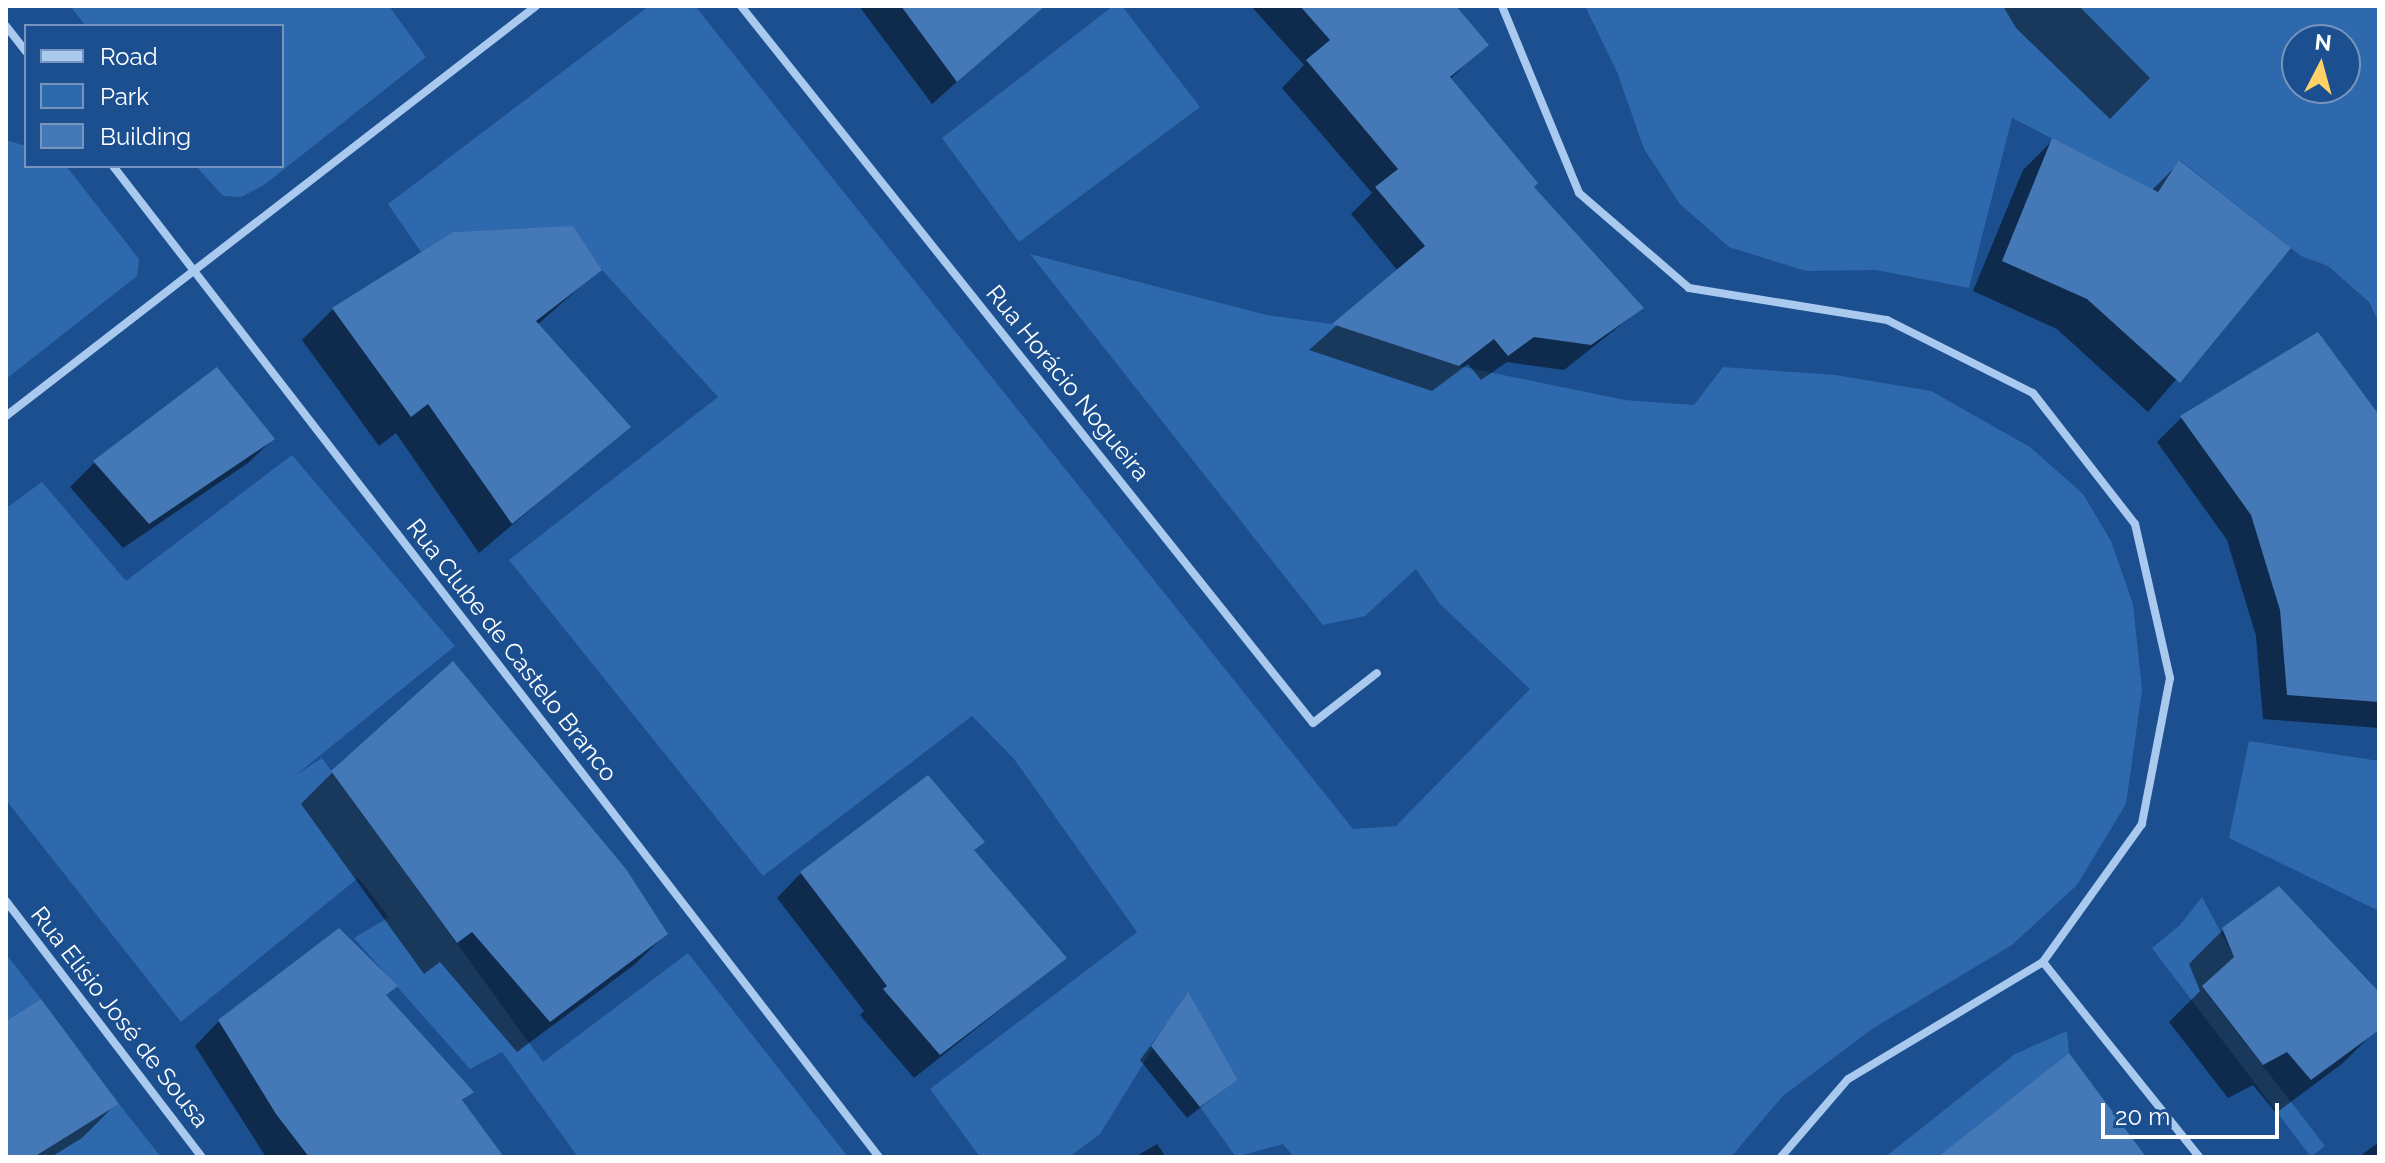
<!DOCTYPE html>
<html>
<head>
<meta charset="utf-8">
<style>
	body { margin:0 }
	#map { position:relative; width:2385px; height:1163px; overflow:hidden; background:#1b4f8f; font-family:Raleway,sans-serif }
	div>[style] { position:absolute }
	.green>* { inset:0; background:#2e69ad }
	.shadow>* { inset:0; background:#0007 }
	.building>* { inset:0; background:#4478b7 }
	.minor>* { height:8px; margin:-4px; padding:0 4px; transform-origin:4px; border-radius:4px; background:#a9c9ee }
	span { translate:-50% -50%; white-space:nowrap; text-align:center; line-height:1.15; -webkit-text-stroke:6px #1b4f8f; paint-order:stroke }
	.street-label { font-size:24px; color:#fff }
	.frame { position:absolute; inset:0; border:8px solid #fff; pointer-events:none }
	.legend { position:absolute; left:24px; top:24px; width:260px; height:144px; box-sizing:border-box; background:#1b4f8f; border:2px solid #7695bc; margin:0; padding:10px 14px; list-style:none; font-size:24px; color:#fff }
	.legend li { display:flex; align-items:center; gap:16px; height:40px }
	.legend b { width:40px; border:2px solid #7695bc }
	.north { position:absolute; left:2281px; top:24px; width:80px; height:80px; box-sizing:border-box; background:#1b4f8f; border:2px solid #7695bc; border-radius:50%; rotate:6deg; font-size:22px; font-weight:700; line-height:32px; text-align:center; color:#fff }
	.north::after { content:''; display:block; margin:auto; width:28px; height:36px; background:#ffd166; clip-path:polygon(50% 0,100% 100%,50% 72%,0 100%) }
	.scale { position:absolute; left:2101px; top:1103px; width:178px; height:36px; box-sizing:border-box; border:4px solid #fff; border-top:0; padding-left:10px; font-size:24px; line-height:28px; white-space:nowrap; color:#fff; -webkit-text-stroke:6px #1b4f8f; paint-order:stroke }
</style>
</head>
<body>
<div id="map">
	<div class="green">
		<i style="clip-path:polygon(70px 6px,389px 6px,426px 57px,264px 185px,241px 197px,223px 196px,196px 166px,282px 166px,282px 26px,86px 26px)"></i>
		<i style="clip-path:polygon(649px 6px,695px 6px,1353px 829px,1396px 826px,1530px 689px,1440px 604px,1416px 569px,1365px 616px,1323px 625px,1030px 254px,1267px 315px,1332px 324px,1459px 366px,1625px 400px,1694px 405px,1723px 367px,1835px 375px,1931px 391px,2030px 447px,2083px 494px,2111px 541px,2133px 604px,2142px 690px,2126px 804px,2077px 885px,2012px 945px,1872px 1029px,1783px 1096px,1731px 1157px,1294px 1157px,1283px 1144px,1236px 1157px,1200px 1107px,1238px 1080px,1187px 993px,1100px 1134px,1069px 1157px,980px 1157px,930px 1089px,1137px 932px,1014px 759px,972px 716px,763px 876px,509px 560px,718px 397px,602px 270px,573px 227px,453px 232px,421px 252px,388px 204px)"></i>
		<i style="clip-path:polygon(1113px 6px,1122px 6px,1200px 107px,1019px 242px,942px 138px)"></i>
		<i style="clip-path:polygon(evenodd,1585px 6px,2379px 6px,2379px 323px,2369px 302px,2328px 266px,2301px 256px,2180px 160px,2157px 192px,2012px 118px,1969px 288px,1876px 270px,1806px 271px,1729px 247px,1680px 204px,1644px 149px,1617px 72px,1585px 6px,2297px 40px,2345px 40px,2345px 88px,2297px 88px,2297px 40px)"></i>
		<i style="clip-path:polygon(6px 140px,26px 146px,26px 166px,66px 166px,139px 259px,137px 276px,6px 379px)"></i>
		<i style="clip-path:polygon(292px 455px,455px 646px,296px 775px,322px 758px,543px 1062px,688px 953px,848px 1157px,578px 1157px,502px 1052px,470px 1069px,354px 938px,389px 917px,358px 878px,181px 1022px,6px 800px,6px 508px,42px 482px,126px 581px)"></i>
		<i style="clip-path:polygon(2249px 741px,2379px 761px,2379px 911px,2229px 838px)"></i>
		<i style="clip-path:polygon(2202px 897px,2234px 957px,2202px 987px,2325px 1146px,2311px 1157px,2152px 948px,2180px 925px)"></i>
		<i style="clip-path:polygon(6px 954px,41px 999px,6px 1021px)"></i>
		<i style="clip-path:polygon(2067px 1031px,2069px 1053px,1942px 1157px,1885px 1157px,2015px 1054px)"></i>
		<i style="clip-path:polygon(119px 1104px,161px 1157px,34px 1157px)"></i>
	</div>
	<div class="shadow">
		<i style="clip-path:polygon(859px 6px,1041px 6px,1041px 7px,932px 104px)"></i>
		<i style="clip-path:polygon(1251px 6px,1453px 6px,1486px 45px,1450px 79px,1532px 187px,1642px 308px,1564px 370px,1507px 362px,1481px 380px,1468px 364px,1432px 391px,1309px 350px,1398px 271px,1351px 214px,1372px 193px,1282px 88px,1304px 65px)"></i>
		<i style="clip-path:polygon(2003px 6px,2079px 6px,2150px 78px,2110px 119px,2016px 28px)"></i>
		<i style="clip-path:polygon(2053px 140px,2151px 191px,2179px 163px,2289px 248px,2148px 412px,2057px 329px,1973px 291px,2023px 170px)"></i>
		<i style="clip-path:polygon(599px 270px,537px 325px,628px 427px,479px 553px,396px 433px,379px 446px,302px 340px,333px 309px)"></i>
		<i style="clip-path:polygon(2317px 335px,2379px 446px,2379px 728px,2263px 719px,2256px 636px,2227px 540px,2157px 442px,2181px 418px)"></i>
		<i style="clip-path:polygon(273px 439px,248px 463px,123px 548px,70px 487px,95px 462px)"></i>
		<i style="clip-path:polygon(333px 772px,666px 934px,634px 965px,517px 1052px,440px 962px,424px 974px,301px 804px)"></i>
		<i style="clip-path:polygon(972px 851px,1065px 958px,914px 1078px,860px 1015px,864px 1011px,777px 898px,801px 873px)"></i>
		<i style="clip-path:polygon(2224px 929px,2379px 995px,2378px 1028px,2343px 1063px,2276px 1113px,2253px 1085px,2228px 1098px,2169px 1022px,2200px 991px,2189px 964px)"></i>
		<i style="clip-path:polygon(385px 996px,471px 1092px,461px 1102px,501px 1157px,266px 1157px,195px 1046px,219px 1021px)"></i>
		<i style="clip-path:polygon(1187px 996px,1236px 1080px,1187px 1118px,1140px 1060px)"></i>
		<i style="clip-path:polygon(6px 1023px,116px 1104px,82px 1138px,51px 1157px,6px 1157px)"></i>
		<i style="clip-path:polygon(2379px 1142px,2379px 1157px,2360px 1157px,2364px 1153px)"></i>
		<i style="clip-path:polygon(1157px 1144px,1166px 1157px,1135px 1157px)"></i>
	</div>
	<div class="building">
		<i style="clip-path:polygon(901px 6px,1045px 6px,957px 82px)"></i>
		<i style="clip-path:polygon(1300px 6px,1456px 6px,1489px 45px,1450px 77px,1538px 183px,1534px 187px,1644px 308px,1591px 345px,1534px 337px,1508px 356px,1494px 339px,1459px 366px,1332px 324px,1425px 246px,1375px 187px,1398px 169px,1306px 60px,1330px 40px)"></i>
		<i style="clip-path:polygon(2052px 138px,2158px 192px,2179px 160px,2291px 248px,2180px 383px,2087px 299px,2002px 261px)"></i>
		<i style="clip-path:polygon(573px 226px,602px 270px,536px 321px,631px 427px,512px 524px,428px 404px,411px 417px,332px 308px,453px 232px)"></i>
		<i style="clip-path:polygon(2318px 332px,2379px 415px,2379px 702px,2287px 695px,2280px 610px,2251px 515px,2180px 416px)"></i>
		<i style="clip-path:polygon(217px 367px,275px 439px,149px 524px,93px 461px)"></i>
		<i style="clip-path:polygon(453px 661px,626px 869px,668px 934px,550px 1022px,472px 932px,457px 943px,331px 771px)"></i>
		<i style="clip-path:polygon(928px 775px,985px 842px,974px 850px,1067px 958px,940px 1055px,883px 989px,887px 986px,800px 872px)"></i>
		<i style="clip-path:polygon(2279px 886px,2379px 992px,2379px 1030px,2311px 1080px,2287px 1052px,2263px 1065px,2202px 986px,2234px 957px,2222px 928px)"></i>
		<i style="clip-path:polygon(339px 928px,398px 986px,386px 995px,474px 1092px,462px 1100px,504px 1157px,309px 1157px,276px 1114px,218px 1020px)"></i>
		<i style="clip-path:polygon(1188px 992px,1238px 1080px,1200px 1107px,1151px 1046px)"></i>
		<i style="clip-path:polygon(41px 999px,119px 1104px,34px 1157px,6px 1157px,6px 1021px)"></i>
		<i style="clip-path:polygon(2069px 1053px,2146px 1157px,1938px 1157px)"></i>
	</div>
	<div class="minor">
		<i style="left:741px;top:6px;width:917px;rotate:51.42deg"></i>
		<i style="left:1313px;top:723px;width:81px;rotate:-38deg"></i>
		<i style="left:1502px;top:6px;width:202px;rotate:67.6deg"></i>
		<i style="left:1579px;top:193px;width:145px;rotate:40.8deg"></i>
		<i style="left:1689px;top:288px;width:201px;rotate:9.2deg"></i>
		<i style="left:1887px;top:320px;width:163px;rotate:26.6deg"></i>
		<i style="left:2033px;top:393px;width:166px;rotate:52.1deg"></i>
		<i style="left:2135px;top:524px;width:158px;rotate:77.2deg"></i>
		<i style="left:2170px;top:678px;width:149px;rotate:100.9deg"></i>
		<i style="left:2142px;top:824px;width:170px;rotate:125.7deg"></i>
		<i style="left:2043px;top:962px;width:227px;rotate:149deg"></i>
		<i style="left:1848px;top:1079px;width:103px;rotate:130.7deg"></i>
		<i style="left:6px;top:26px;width:33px;rotate:52deg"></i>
		<i style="left:113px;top:166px;width:1253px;rotate:52.3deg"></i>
		<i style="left:6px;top:416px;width:670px;rotate:-37.72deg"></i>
		<i style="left:6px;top:901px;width:322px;rotate:52.6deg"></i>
		<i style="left:2043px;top:962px;width:250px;rotate:51.3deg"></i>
	</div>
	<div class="street-label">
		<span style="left:1068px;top:383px;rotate:51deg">Rua Horácio Nogueira</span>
		<span style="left:512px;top:650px;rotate:52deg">Rua Clube de Castelo Branco</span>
		<span style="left:120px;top:1017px;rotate:52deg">Rua Elísio José de Sousa</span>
	</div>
	<div class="frame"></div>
	<ul class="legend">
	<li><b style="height:10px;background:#a9c9ee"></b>Road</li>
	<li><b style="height:22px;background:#2e69ad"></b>Park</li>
	<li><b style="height:22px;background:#4478b7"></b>Building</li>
	</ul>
	<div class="north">N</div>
	<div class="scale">20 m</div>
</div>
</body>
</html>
